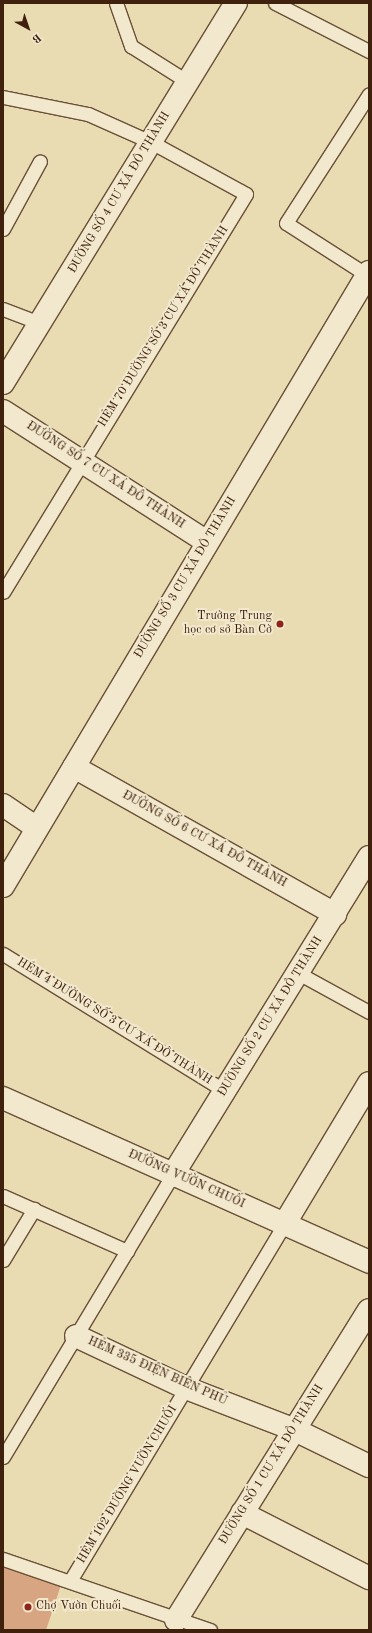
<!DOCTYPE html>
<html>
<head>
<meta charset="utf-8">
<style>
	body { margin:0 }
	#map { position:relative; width:372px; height:1633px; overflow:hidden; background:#e9dcb3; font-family:"Old Standard TT",serif }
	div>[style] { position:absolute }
	.building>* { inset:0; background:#d7a581 }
	.roads { filter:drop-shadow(1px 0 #6a5036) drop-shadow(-1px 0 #6a5036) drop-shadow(0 1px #6a5036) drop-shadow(0 -1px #6a5036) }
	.service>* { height:13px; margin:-6.5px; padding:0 6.5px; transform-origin:6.5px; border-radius:6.5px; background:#f1e8ce }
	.minor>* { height:22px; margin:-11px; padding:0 11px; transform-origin:11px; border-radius:11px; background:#f1e8ce }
	.dots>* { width:11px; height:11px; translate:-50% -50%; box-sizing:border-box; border:2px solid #f1e8ce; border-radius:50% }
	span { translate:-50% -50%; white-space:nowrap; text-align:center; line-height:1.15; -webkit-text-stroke:4px #f1e8ce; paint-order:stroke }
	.street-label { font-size:12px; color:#40210d }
	.poi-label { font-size:12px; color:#40210d }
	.right { translate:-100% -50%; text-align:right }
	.left { translate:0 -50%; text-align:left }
	.frame { position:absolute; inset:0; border:4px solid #40210d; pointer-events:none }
	.north { position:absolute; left:8px; top:8px; width:40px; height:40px; -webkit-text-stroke:3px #f1e8ce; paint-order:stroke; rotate:140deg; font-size:11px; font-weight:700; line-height:16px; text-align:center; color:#40210d }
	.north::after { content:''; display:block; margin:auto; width:14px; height:18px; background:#40210d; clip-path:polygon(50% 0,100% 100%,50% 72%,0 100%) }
</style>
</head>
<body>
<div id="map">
	<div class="building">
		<i style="clip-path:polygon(3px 1566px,61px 1585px,46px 1630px,3px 1630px)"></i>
	</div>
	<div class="roads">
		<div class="service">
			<i style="left:116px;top:3px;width:46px;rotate:70.8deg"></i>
			<i style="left:131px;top:46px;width:67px;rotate:32.3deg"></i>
			<i style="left:275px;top:3px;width:106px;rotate:27.1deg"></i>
			<i style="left:3px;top:97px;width:87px;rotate:11.3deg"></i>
			<i style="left:88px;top:114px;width:69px;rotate:24deg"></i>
			<i style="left:151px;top:142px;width:108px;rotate:28.7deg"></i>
			<i style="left:246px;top:194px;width:466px;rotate:121.4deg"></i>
			<i style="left:3px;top:229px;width:77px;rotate:-61.4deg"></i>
			<i style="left:367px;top:275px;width:96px;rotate:-147.3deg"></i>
			<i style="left:286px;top:223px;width:153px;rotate:-57.2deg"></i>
			<i style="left:3px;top:309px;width:42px;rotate:21deg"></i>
			<i style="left:3px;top:954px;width:261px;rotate:31.7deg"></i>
			<i style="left:298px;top:973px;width:81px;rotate:28.8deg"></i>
			<i style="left:3px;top:1196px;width:136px;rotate:23.9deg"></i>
			<i style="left:3px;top:1260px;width:60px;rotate:-58.7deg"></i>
			<i style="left:3px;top:1457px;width:328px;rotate:-59deg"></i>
			<i style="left:3px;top:1559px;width:219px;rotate:18.9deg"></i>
			<i style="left:70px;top:1581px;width:418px;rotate:-59deg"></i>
		</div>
		<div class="minor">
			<i style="left:3px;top:383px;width:446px;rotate:-58.5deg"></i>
			<i style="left:3px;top:411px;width:242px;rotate:32.7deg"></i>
			<i style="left:74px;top:767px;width:300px;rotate:29.4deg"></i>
			<i style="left:3px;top:805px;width:41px;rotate:34.1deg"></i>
			<i style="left:3px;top:886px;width:715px;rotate:-59.2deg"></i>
			<i style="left:3px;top:1098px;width:401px;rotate:24.1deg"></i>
			<i style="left:172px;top:1176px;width:375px;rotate:-58.3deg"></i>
			<i style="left:285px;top:1223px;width:163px;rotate:-59deg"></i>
			<i style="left:76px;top:1336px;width:122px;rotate:25.3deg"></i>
			<i style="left:186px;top:1388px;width:115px;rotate:21deg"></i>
			<i style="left:293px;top:1429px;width:85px;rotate:26deg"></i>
			<i style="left:242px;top:1513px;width:143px;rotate:27.1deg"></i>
			<i style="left:176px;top:1620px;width:365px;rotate:-58.1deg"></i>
		</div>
	</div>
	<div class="dots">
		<i style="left:280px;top:624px;background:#8f2418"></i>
		<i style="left:28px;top:1607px;background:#8f2418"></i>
	</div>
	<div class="street-label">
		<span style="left:120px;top:193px;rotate:-59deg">ÐƯỜNG SỐ 4 CƯ XÁ ĐÔ THÀNH</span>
		<span style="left:164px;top:327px;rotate:-58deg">HẺM 70 ÐƯỜNG SỐ 3 CƯ XÁ ĐÔ THÀNH</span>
		<span style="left:105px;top:476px;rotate:33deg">ĐƯỜNG SỐ 7 CƯ XÁ ĐÔ THÀNH</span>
		<span style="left:186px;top:578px;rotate:-59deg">ÐƯỜNG SỐ 3 CƯ XÁ ĐÔ THÀNH</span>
		<span style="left:204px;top:840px;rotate:29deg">ĐƯỜNG SỐ 6 CƯ XÁ ĐÔ THÀNH</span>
		<span style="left:271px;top:1017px;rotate:-58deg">ÐƯỜNG SỐ 2 CƯ XÁ ĐÔ THÀNH</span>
		<span style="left:114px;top:1022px;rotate:32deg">HẺM 4 ÐƯỜNG SỐ 3 CƯ XÁ ĐÔ THÀNH</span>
		<span style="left:186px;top:1180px;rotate:24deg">ĐƯỜNG VƯỜN CHUỐI</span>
		<span style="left:157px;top:1372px;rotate:24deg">HẺM 335 ĐIỆN BIÊN PHỦ</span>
		<span style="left:272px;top:1465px;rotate:-58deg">ÐƯỜNG SỐ 1 CƯ XÁ ĐÔ THÀNH</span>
		<span style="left:128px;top:1485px;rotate:-59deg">HẺM 102 ĐƯỜNG VƯỜN CHUỐI</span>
	</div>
	<div class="poi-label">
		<span class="right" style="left:272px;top:624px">Trường Trung<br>học cơ sở Bàn Cờ</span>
		<span class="left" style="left:36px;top:1607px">Chợ Vườn Chuối</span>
	</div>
	<div class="frame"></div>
	<div class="north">B</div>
</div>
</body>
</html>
